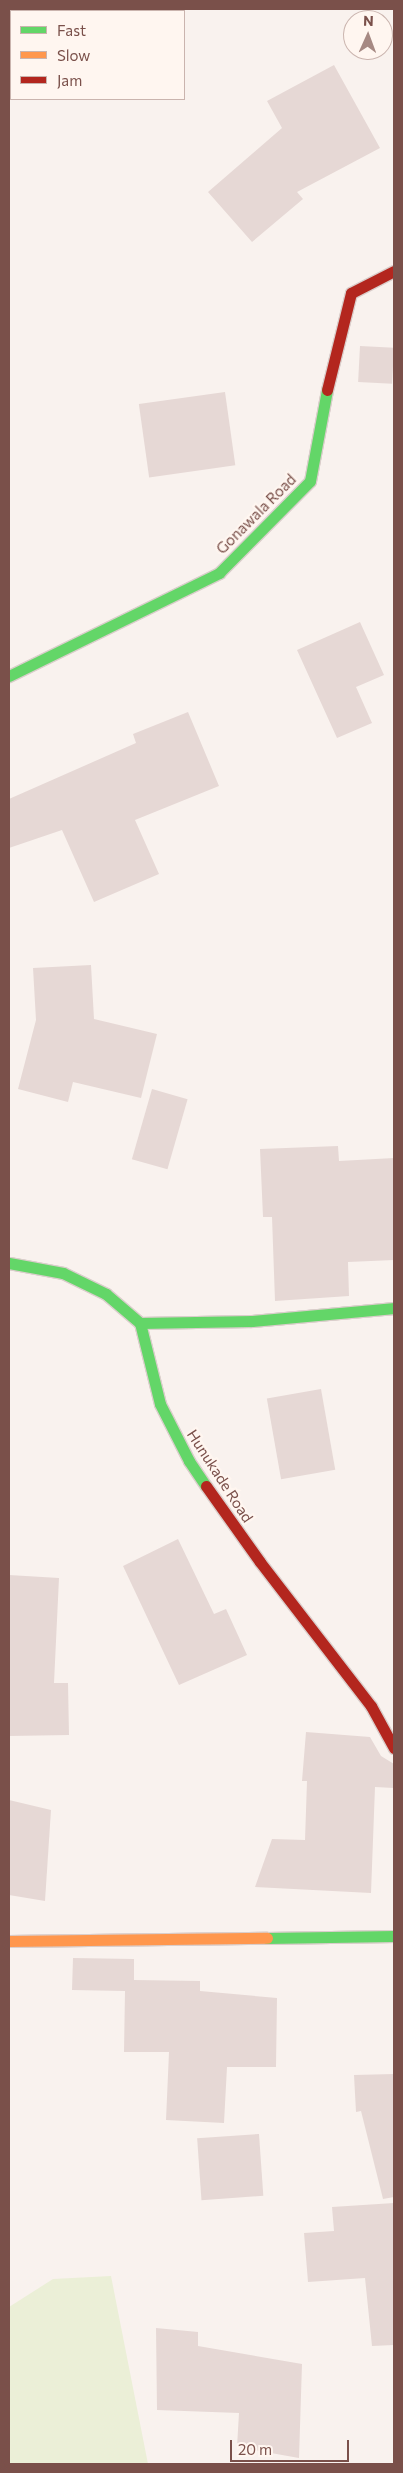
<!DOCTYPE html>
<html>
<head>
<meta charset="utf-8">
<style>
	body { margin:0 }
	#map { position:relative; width:403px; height:2473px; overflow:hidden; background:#f9f2ee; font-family:Commissioner,sans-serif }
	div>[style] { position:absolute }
	.green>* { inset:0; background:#ebefd7 }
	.building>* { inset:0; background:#e6d8d5; transform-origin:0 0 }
	.roads { filter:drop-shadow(1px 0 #dacecb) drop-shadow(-1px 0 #dacecb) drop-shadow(0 1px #dacecb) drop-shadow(0 -1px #dacecb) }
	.fast>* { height:11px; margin:-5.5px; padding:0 5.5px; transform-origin:5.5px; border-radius:5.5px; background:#63d668 }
	.slow>* { height:11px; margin:-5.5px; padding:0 5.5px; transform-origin:5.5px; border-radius:5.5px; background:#ff974d }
	.jam>* { height:11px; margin:-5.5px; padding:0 5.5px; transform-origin:5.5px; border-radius:5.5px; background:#b3261e }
	span { translate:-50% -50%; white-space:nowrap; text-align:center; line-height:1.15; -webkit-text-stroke:4.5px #fff6f0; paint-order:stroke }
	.street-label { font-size:15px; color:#7a504a }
	.frame { position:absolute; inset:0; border:10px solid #7a504a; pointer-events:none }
	.legend { position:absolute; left:10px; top:10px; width:175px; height:90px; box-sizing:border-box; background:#fff6f0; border:1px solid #cab4ae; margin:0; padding:6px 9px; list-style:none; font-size:15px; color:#7a504a }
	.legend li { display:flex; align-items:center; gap:10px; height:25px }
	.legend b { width:25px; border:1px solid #cab4ae }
	.north { position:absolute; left:343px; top:10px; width:50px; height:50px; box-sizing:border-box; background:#fff6f0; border:1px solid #cab4ae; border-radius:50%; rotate:2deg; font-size:14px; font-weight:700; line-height:20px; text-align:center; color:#7a504a }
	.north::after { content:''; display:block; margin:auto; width:18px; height:22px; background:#a68983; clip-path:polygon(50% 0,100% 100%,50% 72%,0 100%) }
	.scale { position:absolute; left:230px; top:2440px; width:119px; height:22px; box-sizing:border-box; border:2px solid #7a504a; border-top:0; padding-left:6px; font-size:15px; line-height:18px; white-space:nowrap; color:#7a504a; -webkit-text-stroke:4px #fff6f0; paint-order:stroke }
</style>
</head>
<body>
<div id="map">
	<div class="green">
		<i style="clip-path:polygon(111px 2276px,148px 2464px,9px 2464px,9px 2307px,53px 2279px)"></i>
	</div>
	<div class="building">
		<i style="clip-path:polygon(334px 65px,380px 148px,297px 192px,303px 199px,252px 242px,208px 192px,282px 128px,267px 101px)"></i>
		<i style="left:360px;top:346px;width:34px;height:36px;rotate:3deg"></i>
		<i style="left:225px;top:392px;width:74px;height:87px;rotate:82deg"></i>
		<i style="clip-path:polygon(360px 622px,384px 675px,356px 687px,372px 723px,337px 738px,297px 650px)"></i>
		<i style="clip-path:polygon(188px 712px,219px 786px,135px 820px,159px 874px,94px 902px,62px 830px,9px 848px,9px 799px,136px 743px,133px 734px)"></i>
		<i style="clip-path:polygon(91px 965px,94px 1019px,157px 1034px,141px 1098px,73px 1082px,68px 1102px,18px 1089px,36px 1020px,33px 968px)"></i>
		<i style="left:152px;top:1089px;width:37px;height:73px;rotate:16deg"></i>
		<i style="clip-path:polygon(338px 1146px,339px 1161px,394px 1158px,394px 1260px,348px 1262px,349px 1296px,275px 1301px,272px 1217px,263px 1217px,260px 1149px)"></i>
		<i style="left:321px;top:1389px;width:82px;height:55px;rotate:80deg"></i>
		<i style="clip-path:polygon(178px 1539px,214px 1614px,226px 1609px,247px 1655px,179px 1685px,123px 1566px)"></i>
		<i style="clip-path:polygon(9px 1575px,59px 1578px,54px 1683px,68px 1683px,69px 1735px,9px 1736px)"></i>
		<i style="clip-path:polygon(306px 1732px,370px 1737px,381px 1756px,394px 1764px,394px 1788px,375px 1787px,371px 1893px,255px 1887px,272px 1839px,305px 1840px,307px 1781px,302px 1781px)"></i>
		<i style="clip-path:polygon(9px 1800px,51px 1810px,45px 1901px,9px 1895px)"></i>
		<i style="clip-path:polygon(73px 1958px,134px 1959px,134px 1980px,200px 1981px,200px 1991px,277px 1998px,276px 2067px,227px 2067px,224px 2123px,166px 2120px,169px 2052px,124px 2052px,125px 1991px,72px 1990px)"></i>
		<i style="clip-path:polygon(394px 2074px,394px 2197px,383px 2199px,361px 2111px,356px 2112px,354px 2075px)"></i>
		<i style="left:259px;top:2134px;width:62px;height:62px;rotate:86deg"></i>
		<i style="clip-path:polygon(394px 2203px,394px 2345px,372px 2346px,365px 2278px,308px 2282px,304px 2233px,334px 2231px,332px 2207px)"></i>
		<i style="clip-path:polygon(156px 2328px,198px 2332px,198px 2346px,302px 2364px,299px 2458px,237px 2447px,239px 2413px,157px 2410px)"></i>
	</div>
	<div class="roads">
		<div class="fast">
			<i style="left:9px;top:676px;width:234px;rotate:-26.1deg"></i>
			<i style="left:219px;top:573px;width:129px;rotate:-45.3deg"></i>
			<i style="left:310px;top:481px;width:93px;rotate:-79.4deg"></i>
			<i style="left:9px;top:1263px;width:55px;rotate:10.5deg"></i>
			<i style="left:63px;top:1273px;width:48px;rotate:26deg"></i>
			<i style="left:106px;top:1294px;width:45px;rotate:40.5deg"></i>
			<i style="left:140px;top:1323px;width:83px;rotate:76.1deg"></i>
			<i style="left:160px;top:1404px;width:64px;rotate:63deg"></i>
			<i style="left:189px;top:1461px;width:30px;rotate:56deg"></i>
			<i style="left:140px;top:1323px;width:112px;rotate:-1deg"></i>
			<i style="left:252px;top:1321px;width:143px;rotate:-5.2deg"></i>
			<i style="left:267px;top:1938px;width:127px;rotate:-0.9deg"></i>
		</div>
		<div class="slow">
			<i style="left:9px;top:1941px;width:258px;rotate:-0.7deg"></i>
		</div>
		<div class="jam">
			<i style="left:327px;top:390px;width:100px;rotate:-76.1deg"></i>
			<i style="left:351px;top:293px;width:48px;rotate:-27.1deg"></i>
			<i style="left:206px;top:1486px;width:93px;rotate:54.6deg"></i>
			<i style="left:260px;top:1562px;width:182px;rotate:52.4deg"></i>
			<i style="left:371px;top:1706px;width:48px;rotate:61.3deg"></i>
		</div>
	</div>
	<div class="street-label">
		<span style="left:256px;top:514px;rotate:-45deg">Gonawala Road</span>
		<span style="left:220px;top:1476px;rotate:57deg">Hunukade Road</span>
	</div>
	<div class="frame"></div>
	<ul class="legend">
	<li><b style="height:6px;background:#63d668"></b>Fast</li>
	<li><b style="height:6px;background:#ff974d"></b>Slow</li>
	<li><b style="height:6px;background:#b3261e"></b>Jam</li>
	</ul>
	<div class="north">N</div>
	<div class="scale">20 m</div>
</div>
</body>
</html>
